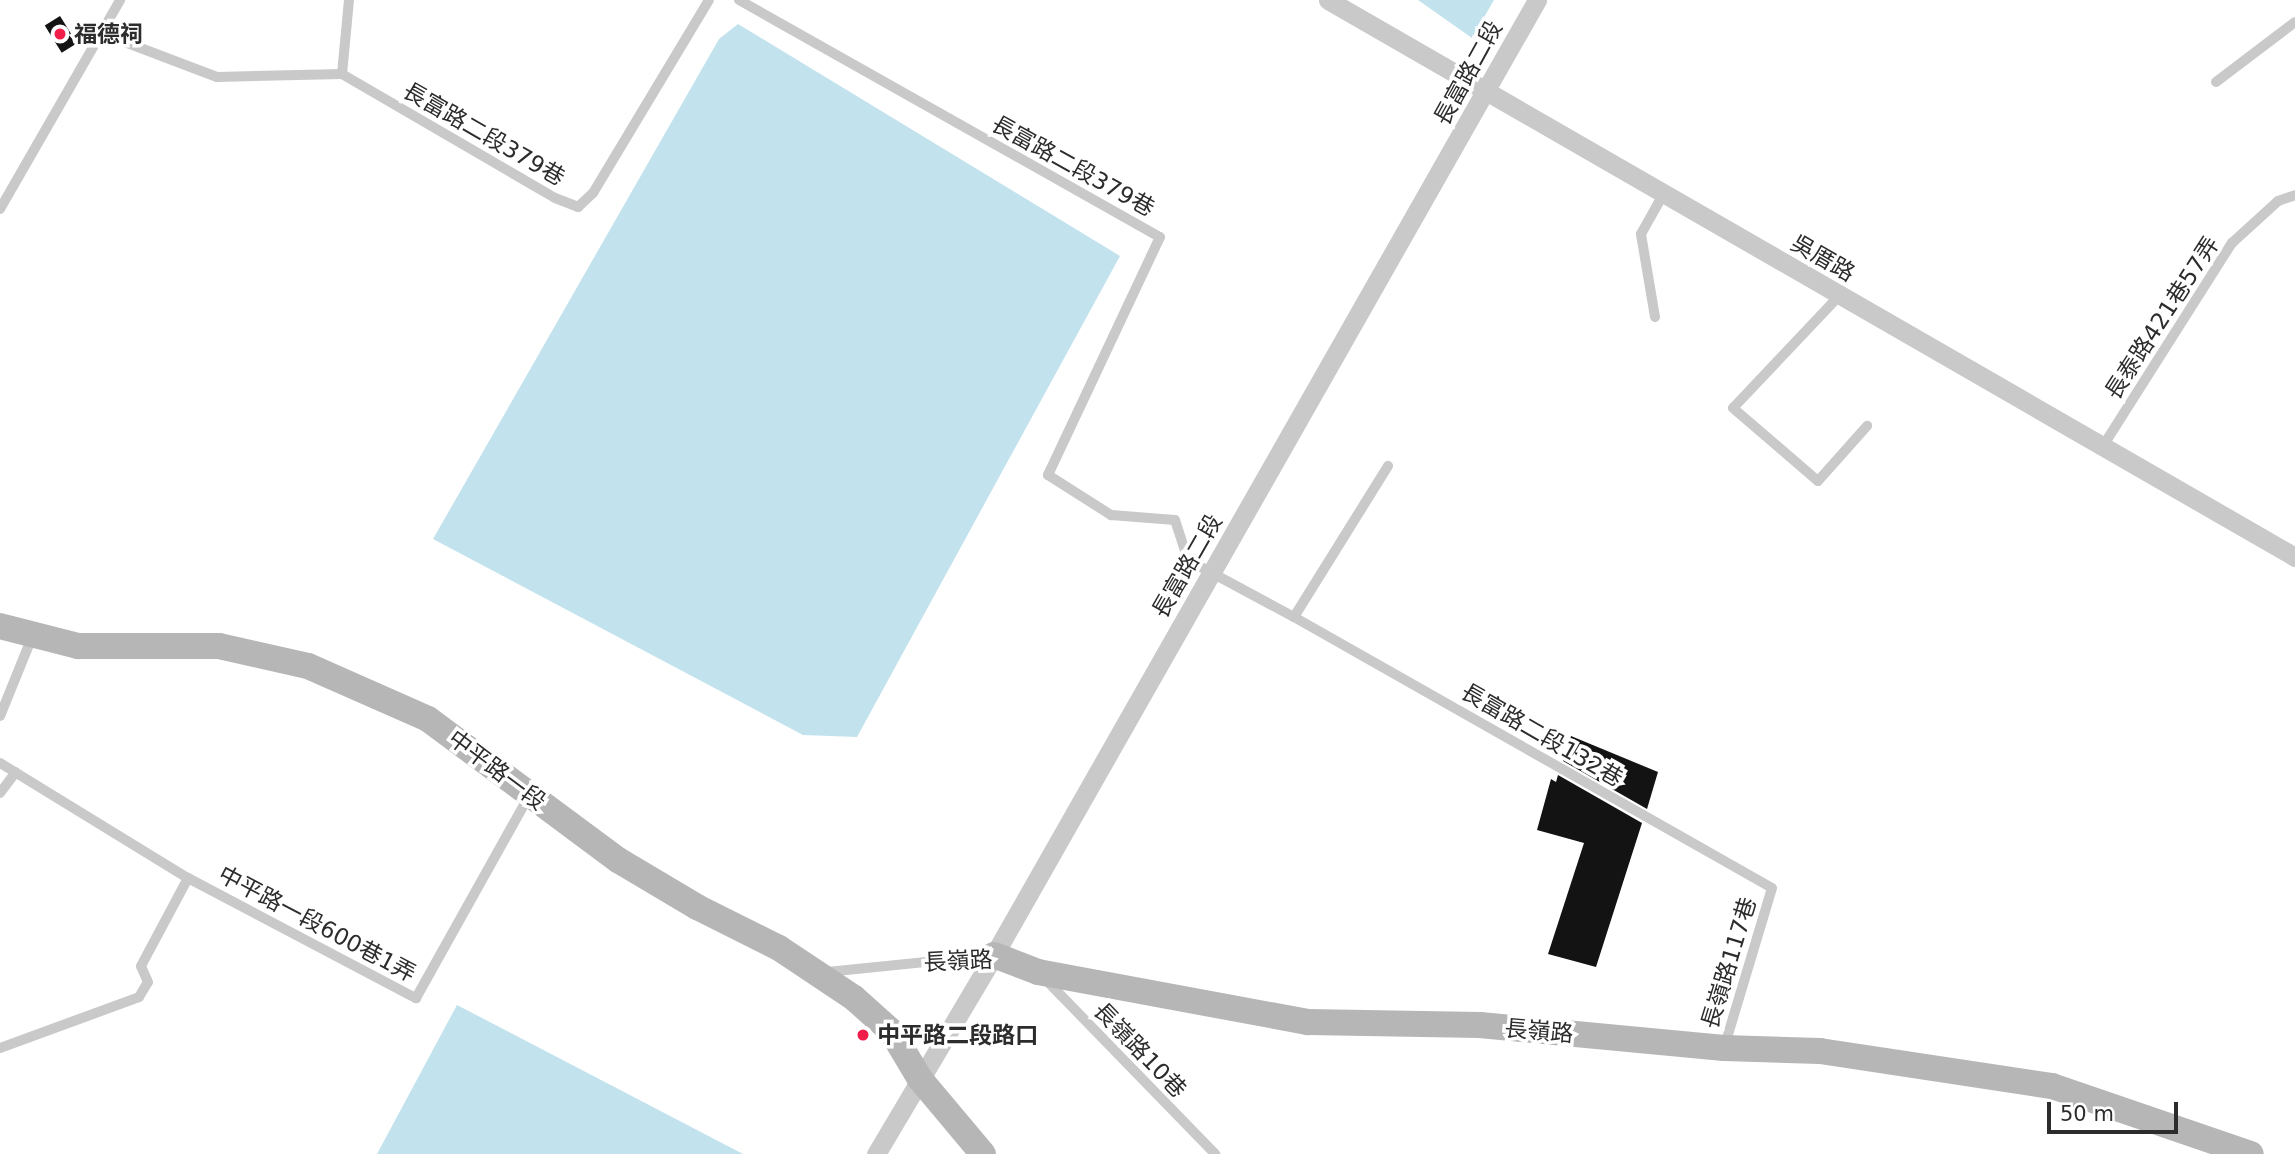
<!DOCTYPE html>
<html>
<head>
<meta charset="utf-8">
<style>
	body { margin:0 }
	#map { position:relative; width:2295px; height:1154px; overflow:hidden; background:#fff; font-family:"DejaVu Sans","Noto Sans TC",sans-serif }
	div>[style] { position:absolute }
	.water>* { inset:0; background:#c2e2ed }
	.building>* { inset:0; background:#131313; transform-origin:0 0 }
	.lane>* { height:10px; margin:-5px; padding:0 5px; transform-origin:5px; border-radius:5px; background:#c9c9c9 }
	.street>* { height:19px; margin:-9.5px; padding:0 9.5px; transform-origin:9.5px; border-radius:9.5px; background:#c9c9c9 }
	.secondary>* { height:26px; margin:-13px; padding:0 13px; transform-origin:13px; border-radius:13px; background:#b6b6b6 }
	.dots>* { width:19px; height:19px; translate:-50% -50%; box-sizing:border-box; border:4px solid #fff; border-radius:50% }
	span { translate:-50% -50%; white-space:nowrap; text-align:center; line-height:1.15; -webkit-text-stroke:7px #fff; paint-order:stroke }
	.poi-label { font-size:23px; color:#2c2c2c; font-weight:700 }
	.left { translate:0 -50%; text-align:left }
	.street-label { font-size:23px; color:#2c2c2c }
	.scale { position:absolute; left:2047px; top:1102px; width:131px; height:32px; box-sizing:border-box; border:4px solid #2c2c2c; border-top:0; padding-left:9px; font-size:21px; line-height:24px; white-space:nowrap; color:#2c2c2c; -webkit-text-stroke:5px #fff; paint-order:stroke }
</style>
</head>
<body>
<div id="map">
	<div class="water">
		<i style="clip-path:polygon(1418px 0,1494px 0,1472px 38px)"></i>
		<i style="clip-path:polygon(738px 24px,1120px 256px,857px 737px,803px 735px,433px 539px,719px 39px)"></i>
		<i style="clip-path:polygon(457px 1005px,743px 1154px,377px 1154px)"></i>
	</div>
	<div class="building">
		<i style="left:60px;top:16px;width:32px;height:18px;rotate:58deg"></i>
		<i style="clip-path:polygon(1571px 736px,1658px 772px,1647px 809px,1563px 761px)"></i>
		<i style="clip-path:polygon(1558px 775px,1642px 823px,1596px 967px,1548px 954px,1584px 843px,1537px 830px,1551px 779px,1556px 782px)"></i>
	</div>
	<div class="lane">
		<i style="left:739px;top:0;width:483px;rotate:29.4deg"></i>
		<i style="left:1160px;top:237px;width:263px;rotate:115.2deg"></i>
		<i style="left:1048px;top:475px;width:75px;rotate:32.4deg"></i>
		<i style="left:1111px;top:515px;width:64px;rotate:4.5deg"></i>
		<i style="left:1175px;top:520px;width:42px;rotate:72deg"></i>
		<i style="left:1188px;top:560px;width:120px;rotate:28.3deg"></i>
		<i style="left:1294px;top:617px;width:178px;rotate:-58.1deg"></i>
		<i style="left:101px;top:33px;width:124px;rotate:20.8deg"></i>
		<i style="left:217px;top:77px;width:125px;rotate:-1.4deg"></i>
		<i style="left:342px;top:74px;width:74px;rotate:-84.6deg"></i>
		<i style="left:342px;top:74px;width:246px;rotate:30.2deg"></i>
		<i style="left:555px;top:198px;width:25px;rotate:21deg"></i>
		<i style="left:578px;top:207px;width:21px;rotate:-43deg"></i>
		<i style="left:593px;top:193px;width:225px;rotate:-59deg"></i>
		<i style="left:2216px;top:82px;width:99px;rotate:-37.2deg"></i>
		<i style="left:0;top:209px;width:241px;rotate:-60.1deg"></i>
		<i style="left:1839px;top:296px;width:154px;rotate:133.4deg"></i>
		<i style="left:1733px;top:408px;width:112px;rotate:40.7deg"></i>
		<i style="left:1818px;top:481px;width:74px;rotate:-48.3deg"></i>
		<i style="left:1655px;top:317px;width:84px;rotate:-99.6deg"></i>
		<i style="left:1641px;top:234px;width:47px;rotate:-60.7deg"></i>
		<i style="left:2103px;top:446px;width:241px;rotate:-57.6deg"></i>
		<i style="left:2232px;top:243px;width:62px;rotate:-42.4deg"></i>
		<i style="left:2278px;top:201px;width:18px;rotate:-19deg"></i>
		<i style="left:1294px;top:617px;width:549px;rotate:29.55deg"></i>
		<i style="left:1772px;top:888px;width:167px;rotate:106.7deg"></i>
		<i style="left:0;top:716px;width:85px;rotate:-67.9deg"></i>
		<i style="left:0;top:763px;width:220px;rotate:31.5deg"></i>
		<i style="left:188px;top:878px;width:258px;rotate:27.8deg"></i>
		<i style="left:416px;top:998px;width:231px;rotate:-60.8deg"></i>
		<i style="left:0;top:793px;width:26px;rotate:-53deg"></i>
		<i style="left:827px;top:972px;width:167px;rotate:-5.8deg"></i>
		<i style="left:1046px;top:980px;width:243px;rotate:45.8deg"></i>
		<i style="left:0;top:1048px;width:148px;rotate:-20.1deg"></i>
		<i style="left:139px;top:997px;width:17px;rotate:-59deg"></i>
		<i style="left:148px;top:982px;width:17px;rotate:-114deg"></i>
		<i style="left:141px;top:966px;width:100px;rotate:-61.9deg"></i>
	</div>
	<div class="street">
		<i style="left:1328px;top:0;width:1116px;rotate:29.94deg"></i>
		<i style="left:876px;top:1154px;width:231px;rotate:-59.3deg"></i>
		<i style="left:994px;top:955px;width:1099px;rotate:-60.38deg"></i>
	</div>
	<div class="secondary">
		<i style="left:0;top:626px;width:81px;rotate:14.4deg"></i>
		<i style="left:78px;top:646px;width:141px"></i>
		<i style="left:219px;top:646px;width:91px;rotate:12.7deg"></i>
		<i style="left:308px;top:666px;width:131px;rotate:23.8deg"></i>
		<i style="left:428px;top:719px;width:237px;rotate:36.6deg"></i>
		<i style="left:618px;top:860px;width:92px;rotate:30.7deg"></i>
		<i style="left:697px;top:907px;width:92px;rotate:26.6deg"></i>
		<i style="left:779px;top:948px;width:90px;rotate:33.7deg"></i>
		<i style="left:854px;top:998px;width:51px;rotate:41.8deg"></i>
		<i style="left:892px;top:1032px;width:55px;rotate:59.2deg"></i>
		<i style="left:920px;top:1079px;width:98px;rotate:50deg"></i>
		<i style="left:994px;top:955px;width:47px;rotate:21.1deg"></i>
		<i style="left:1038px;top:972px;width:275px;rotate:10.5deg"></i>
		<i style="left:1308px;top:1022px;width:172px;rotate:1deg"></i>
		<i style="left:1480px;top:1025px;width:245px;rotate:5.4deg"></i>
		<i style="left:1724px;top:1048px;width:96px;rotate:1.8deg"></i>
		<i style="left:1820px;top:1051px;width:235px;rotate:8.6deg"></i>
		<i style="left:2052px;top:1086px;width:210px;rotate:18.9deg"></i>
	</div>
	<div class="dots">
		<i style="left:60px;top:34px;background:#f21e4a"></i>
		<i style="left:863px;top:1035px;background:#f21e4a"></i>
	</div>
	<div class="poi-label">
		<span class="left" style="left:74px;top:34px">福德祠</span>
		<span class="left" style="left:877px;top:1035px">中平路二段路口</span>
	</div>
	<div class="street-label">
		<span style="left:1468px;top:73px;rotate:-61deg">長富路二段</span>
		<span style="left:484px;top:134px;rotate:30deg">長富路二段379巷</span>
		<span style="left:1073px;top:166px;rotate:29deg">長富路二段379巷</span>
		<span style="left:1823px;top:258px;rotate:30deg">吳厝路</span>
		<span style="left:2162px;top:318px;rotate:-57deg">長泰路421巷57弄</span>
		<span style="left:1187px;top:566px;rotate:-60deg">長富路二段</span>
		<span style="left:1542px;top:735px;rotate:30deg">長富路二段132巷</span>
		<span style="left:497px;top:770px;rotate:37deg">中平路一段</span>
		<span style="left:317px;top:924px;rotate:28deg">中平路一段600巷1弄</span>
		<span style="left:958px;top:961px;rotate:-3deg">長嶺路</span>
		<span style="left:1729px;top:963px;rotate:-73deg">長嶺路117巷</span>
		<span style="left:1539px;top:1031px;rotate:5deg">長嶺路</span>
		<span style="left:1140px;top:1050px;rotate:46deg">長嶺路10巷</span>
	</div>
	<div class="scale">50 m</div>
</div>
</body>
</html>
